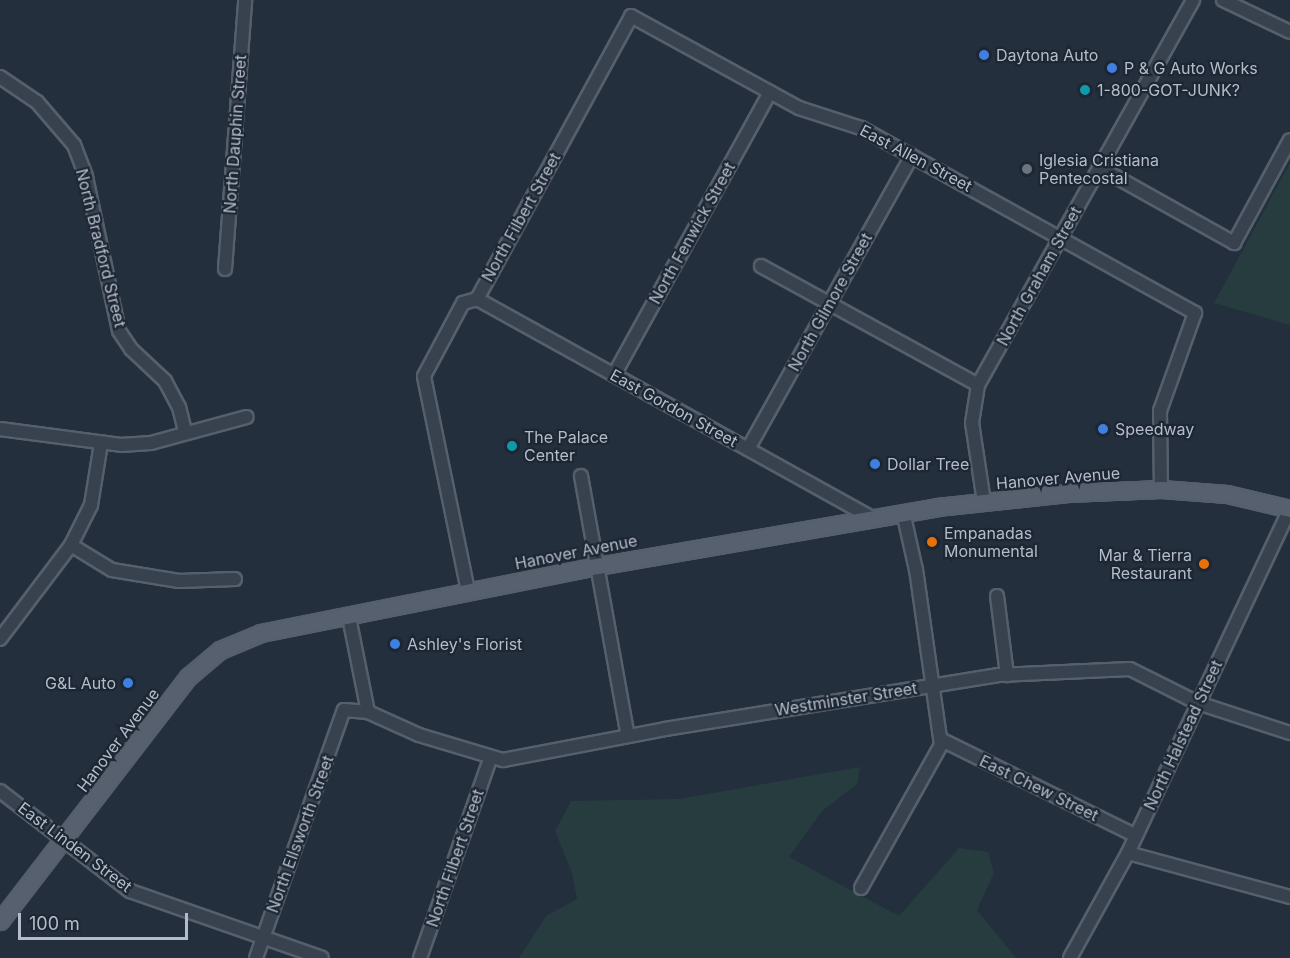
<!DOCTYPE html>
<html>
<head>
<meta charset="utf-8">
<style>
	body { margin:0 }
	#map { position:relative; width:1290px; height:958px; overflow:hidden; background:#242f3e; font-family:Inter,sans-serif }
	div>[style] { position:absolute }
	.green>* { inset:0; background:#263c3f }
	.roads { filter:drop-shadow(2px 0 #565f6c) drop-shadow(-2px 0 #565f6c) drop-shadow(0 2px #565f6c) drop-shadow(0 -2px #565f6c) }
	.minor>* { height:12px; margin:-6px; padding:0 6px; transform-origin:6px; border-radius:6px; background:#38414e }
	.major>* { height:15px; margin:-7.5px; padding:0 7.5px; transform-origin:7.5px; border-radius:7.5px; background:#56606e }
	.dots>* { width:16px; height:16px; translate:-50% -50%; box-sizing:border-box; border:3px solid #1d2633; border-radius:50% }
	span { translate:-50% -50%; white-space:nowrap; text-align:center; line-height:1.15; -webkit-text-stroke:4.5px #1d2633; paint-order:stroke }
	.poi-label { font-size:16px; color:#b4bcc9 }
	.left { translate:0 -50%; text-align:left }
	.right { translate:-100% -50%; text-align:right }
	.street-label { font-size:16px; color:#b4bcc9 }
	.scale { position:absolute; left:18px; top:913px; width:170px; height:27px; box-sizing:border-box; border:3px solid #b4bcc9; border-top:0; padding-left:8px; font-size:18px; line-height:21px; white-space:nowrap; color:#b4bcc9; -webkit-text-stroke:4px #1d2633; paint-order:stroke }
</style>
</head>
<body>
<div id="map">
	<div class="green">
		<i style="clip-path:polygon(1290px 163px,1290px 325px,1214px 303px)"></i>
		<i style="clip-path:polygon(860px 767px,857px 784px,822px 811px,789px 857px,899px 916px,959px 848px,988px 852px,994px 873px,977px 910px,1016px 958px,519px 958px,546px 916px,577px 899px,572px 873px,555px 831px,571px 801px,679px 799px)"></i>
	</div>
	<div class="roads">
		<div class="minor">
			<i style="left:1223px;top:0;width:74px;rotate:25.5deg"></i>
			<i style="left:0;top:77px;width:45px;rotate:34deg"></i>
			<i style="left:37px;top:102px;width:57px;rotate:49.3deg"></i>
			<i style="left:74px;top:145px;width:34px;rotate:69deg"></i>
			<i style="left:86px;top:177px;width:157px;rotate:77.9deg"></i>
			<i style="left:119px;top:331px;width:22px;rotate:56deg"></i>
			<i style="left:131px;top:349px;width:47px;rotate:43.3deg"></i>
			<i style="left:165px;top:381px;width:30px;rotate:62deg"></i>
			<i style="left:179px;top:407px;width:25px;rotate:76deg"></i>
			<i style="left:1100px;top:168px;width:154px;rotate:29.2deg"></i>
			<i style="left:1234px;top:243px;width:117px;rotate:-61.5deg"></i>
			<i style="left:761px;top:266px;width:247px;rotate:28.7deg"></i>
			<i style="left:225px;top:269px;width:270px;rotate:-85.7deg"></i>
			<i style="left:477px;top:299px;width:322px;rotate:-61.4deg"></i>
			<i style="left:631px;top:16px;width:192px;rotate:28.7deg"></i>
			<i style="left:799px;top:108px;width:65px;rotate:17.9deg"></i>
			<i style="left:861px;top:128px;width:382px;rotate:29deg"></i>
			<i style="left:1195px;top:313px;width:104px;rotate:109.7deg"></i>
			<i style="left:1160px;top:411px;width:78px;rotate:89.3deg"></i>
			<i style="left:477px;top:299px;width:452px;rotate:29deg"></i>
			<i style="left:614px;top:375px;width:323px;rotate:-61.1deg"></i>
			<i style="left:0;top:429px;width:122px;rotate:7.5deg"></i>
			<i style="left:121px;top:445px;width:30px;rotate:-4deg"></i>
			<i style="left:151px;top:443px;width:99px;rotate:-15.2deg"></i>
			<i style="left:748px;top:449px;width:336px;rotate:-60.8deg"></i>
			<i style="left:581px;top:476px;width:264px;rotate:79.8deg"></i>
			<i style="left:984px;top:502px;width:80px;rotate:-98.6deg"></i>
			<i style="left:972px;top:423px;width:38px;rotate:-81deg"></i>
			<i style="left:978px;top:385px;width:441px;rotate:-60.8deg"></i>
			<i style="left:71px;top:545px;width:48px;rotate:31.4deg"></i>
			<i style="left:112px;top:570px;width:68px;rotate:9.3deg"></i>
			<i style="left:179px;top:581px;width:56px;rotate:-2deg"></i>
			<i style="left:468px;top:591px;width:219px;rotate:-101.6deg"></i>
			<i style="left:424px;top:376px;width:83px;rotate:-61.9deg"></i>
			<i style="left:463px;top:303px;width:15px;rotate:-16deg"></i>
			<i style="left:997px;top:596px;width:80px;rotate:82.8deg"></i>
			<i style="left:349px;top:617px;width:97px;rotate:78.7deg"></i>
			<i style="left:0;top:639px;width:118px;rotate:-52.9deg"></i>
			<i style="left:71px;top:545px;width:45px;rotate:-63.4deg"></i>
			<i style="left:91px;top:505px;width:63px;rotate:-80.8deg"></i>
			<i style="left:942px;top:740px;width:216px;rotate:26.3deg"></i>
			<i style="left:0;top:791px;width:164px;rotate:37.6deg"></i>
			<i style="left:130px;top:891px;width:203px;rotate:19.2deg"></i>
			<i style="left:1128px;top:853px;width:168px;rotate:15.2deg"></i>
			<i style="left:861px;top:888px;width:164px;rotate:-60.8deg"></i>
			<i style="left:941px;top:745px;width:177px;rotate:-98.1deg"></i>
			<i style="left:916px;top:570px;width:59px;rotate:-102.6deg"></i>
			<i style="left:256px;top:958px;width:263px;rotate:-70.5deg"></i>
			<i style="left:344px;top:710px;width:24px;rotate:5deg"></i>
			<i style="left:368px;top:712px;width:56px;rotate:24.3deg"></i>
			<i style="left:419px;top:735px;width:88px;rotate:16.6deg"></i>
			<i style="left:503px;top:760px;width:165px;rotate:-10.8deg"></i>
			<i style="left:665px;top:729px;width:338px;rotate:-9.2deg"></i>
			<i style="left:999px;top:675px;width:131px;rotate:-2.6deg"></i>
			<i style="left:1130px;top:669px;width:76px;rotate:26.6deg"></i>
			<i style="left:1198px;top:703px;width:97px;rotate:18.1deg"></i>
			<i style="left:420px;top:958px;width:211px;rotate:-70.6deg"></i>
			<i style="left:1070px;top:958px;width:120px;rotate:-61.1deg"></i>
			<i style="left:1128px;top:853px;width:381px;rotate:-64.8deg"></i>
		</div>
		<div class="major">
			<i style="left:0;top:921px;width:308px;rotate:-52.4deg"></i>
			<i style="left:188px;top:677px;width:42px;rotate:-40.2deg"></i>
			<i style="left:220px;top:650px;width:44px;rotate:-22.5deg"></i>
			<i style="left:261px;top:633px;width:343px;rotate:-11.3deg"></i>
			<i style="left:597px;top:566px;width:345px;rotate:-9.8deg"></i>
			<i style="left:937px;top:507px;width:132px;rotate:-6.1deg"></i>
			<i style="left:1068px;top:493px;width:93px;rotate:-2.5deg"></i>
			<i style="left:1161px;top:489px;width:66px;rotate:4.3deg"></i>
			<i style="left:1227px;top:494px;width:65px;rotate:13.4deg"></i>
		</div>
	</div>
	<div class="dots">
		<i style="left:984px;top:55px;background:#3f7fe0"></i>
		<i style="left:1112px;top:68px;background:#3f7fe0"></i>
		<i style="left:1085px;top:90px;background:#0f9aa8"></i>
		<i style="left:1027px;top:169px;background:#6b7280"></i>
		<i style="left:1103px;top:429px;background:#3f7fe0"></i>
		<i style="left:512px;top:446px;background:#0f9aa8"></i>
		<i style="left:875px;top:464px;background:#3f7fe0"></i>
		<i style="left:932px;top:542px;background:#e8710a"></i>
		<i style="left:1204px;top:564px;background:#e8710a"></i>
		<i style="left:395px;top:644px;background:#3f7fe0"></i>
		<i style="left:128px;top:683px;background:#3f7fe0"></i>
	</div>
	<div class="poi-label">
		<span class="left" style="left:996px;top:55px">Daytona Auto</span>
		<span class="left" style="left:1124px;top:68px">P &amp; G Auto Works</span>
		<span class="left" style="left:1097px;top:90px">1-800-GOT-JUNK?</span>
		<span class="left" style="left:1039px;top:169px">Iglesia Cristiana<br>Pentecostal</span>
		<span class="left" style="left:1115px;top:429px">Speedway</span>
		<span class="left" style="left:524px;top:446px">The Palace<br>Center</span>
		<span class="left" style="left:887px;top:464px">Dollar Tree</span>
		<span class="left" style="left:944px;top:542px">Empanadas<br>Monumental</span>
		<span class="right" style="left:1192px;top:564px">Mar &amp; Tierra<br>Restaurant</span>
		<span class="left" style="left:407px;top:644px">Ashley's Florist</span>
		<span class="right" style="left:116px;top:683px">G&amp;L Auto</span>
	</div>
	<div class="street-label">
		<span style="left:235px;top:134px;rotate:-86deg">North Dauphin Street</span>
		<span style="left:916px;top:158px;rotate:28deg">East Allen Street</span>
		<span style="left:521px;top:217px;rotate:-61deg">North Filbert Street</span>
		<span style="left:692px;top:233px;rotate:-61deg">North Fenwick Street</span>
		<span style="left:101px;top:248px;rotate:76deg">North Bradford Street</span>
		<span style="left:1039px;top:276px;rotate:-61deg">North Graham Street</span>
		<span style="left:830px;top:302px;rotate:-61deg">North Gilmore Street</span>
		<span style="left:674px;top:408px;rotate:29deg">East Gordon Street</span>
		<span style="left:1058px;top:478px;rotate:-5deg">Hanover Avenue</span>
		<span style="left:576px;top:552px;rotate:-11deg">Hanover Avenue</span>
		<span style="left:846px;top:699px;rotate:-9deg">Westminster Street</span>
		<span style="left:1183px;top:735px;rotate:-65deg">North Halstead Street</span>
		<span style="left:118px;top:740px;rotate:-53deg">Hanover Avenue</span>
		<span style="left:1039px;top:788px;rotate:26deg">East Chew Street</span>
		<span style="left:300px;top:834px;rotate:-70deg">North Ellsworth Street</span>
		<span style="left:75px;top:847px;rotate:37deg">East Linden Street</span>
		<span style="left:455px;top:858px;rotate:-71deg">North Filbert Street</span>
	</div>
	<div class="scale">100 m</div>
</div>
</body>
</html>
